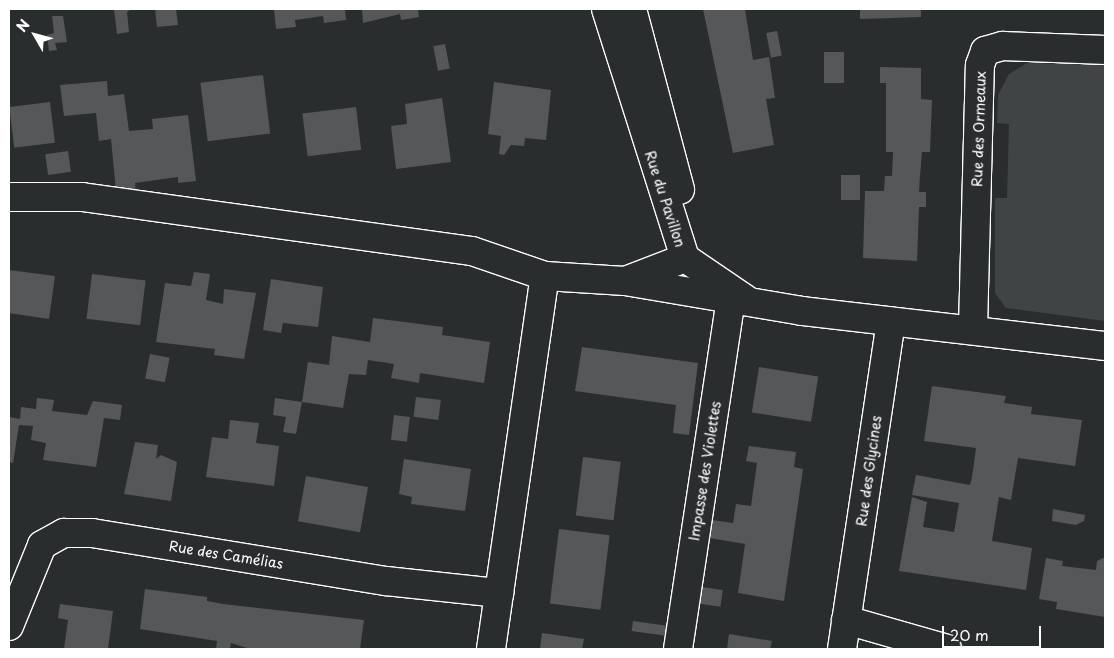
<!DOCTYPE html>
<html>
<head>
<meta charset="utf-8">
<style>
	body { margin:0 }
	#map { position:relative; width:1114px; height:658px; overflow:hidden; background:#2a2d2e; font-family:"Playpen Sans",sans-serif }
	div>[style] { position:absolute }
	.green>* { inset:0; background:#414445 }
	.building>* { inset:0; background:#555758; transform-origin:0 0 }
	.roads { filter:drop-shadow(1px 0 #fff) drop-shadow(-1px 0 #fff) drop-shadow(0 1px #fff) drop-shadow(0 -1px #fff) }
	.street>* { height:28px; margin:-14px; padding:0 14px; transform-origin:14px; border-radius:14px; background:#2a2d2e }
	.secondary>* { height:28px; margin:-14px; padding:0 14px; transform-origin:14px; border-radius:14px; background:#2a2d2e }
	span { translate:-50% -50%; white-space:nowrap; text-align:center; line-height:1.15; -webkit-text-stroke:4px #2a2d2e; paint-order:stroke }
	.street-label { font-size:14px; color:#fff }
	.frame { position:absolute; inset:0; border:10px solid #fff; pointer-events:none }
	.north { position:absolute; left:10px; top:10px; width:50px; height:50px; -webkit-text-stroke:4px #2a2d2e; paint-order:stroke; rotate:308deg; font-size:14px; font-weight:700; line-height:20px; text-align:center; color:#fff }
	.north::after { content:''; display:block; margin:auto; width:18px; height:22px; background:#fff; clip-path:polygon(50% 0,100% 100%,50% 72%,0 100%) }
	.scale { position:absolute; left:942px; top:626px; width:99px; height:22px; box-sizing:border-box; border:2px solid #fff; border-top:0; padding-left:6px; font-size:15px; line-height:18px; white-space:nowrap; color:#fff; -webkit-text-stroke:4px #2a2d2e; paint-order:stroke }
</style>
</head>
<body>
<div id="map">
	<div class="green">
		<i style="clip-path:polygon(1027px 63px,1105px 65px,1105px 321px,1006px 308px,995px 293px,995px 198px,1007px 198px,1009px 124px,997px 123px,998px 95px,1009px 74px)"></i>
	</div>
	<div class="building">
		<i style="clip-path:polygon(114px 9px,131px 9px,127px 12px,129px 32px,117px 34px)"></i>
		<i style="clip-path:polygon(155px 9px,176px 9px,178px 25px,157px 27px)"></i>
		<i style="clip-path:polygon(274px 9px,345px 9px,346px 20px,324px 23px,323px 16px,295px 20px,296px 27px,276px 29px)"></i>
		<i style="clip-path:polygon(362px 9px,418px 9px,419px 17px,401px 20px,400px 14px,363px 23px)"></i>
		<i style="clip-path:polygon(703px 9px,745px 9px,753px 60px,769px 57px,775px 98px,766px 99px,774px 145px,733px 153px)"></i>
		<i style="clip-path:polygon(860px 9px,921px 9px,921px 17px,860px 19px)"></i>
		<i style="clip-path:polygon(52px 16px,63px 16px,67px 42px,55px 43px,57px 50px,49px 51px,47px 35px,54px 33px)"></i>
		<i style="left:777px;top:31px;width:25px;height:11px;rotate:79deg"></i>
		<i style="left:445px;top:44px;width:25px;height:12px;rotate:79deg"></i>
		<i style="left:844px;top:52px;width:31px;height:20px;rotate:90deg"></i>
		<i style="clip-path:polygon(880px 67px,921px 68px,921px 99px,932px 100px,930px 152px,922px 152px,920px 176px,919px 192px,926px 192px,926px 207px,919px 207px,917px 261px,863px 258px,865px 191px,884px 191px,885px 176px,892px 176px,893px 152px,886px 152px,886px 83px,880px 83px)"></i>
		<i style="left:263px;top:75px;width:59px;height:63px;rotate:83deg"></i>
		<i style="clip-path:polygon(107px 81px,108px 96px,124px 94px,129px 131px,153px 129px,152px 119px,188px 115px,196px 181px,178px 183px,178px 177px,135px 183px,136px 193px,116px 191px,111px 139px,99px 141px,96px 113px,64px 116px,60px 85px)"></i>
		<i style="clip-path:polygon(494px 82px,551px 90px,546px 140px,525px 138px,524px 146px,511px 145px,504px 155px,499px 154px,501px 136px,488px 134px)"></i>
		<i style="clip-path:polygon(442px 98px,451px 162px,396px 169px,391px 126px,407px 124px,405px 104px)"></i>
		<i style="left:50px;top:102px;width:41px;height:41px;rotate:83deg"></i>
		<i style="left:356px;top:107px;width:43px;height:54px;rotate:83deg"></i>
		<i style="left:68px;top:151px;width:21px;height:23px;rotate:82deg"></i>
		<i style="left:841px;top:175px;width:19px;height:25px"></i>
		<i style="clip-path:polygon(9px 270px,55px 276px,49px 319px,9px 313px)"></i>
		<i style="clip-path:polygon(194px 272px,210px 274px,206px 300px,223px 304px,224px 289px,256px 293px,244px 359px,214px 355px,215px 349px,156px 342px,165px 283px,191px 286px)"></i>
		<i style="left:92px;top:274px;width:54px;height:45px;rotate:7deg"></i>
		<i style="clip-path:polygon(271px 279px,323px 287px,318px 327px,283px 323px,281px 333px,263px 330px)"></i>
		<i style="clip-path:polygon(373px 318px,443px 327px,442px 335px,490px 342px,484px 383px,420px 373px,419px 383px,391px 378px,394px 364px,368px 360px,366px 375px,349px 374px,343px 408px,302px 402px,308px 362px,329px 365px,332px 336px,370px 342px)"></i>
		<i style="clip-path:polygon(582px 347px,698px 363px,689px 435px,673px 433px,676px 405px,575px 391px)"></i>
		<i style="left:150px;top:354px;width:20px;height:25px;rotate:11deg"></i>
		<i style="left:759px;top:367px;width:60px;height:46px;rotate:9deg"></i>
		<i style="clip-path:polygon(932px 386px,1006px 396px,1004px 403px,1032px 407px,1031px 414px,1082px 420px,1075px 466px,1018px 458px,1011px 500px,999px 497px,992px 541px,1032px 548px,1026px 590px,899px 571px,912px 497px,927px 502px,923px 527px,954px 532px,959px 503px,912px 495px,916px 475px,970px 485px,972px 477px,976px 448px,924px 441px)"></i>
		<i style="left:416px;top:397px;width:25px;height:20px;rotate:7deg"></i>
		<i style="clip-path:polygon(37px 398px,54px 400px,52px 411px,87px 415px,93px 401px,122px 405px,120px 420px,104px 418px,96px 467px,43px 460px,46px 443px,31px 440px,33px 426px,19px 425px,13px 463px,9px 462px,9px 417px,20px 419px,21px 407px,36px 409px)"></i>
		<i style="clip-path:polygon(275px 398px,302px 402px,296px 434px,283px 432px,286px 417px,273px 415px)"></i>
		<i style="left:394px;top:415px;width:16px;height:25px;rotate:7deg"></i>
		<i style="clip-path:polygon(230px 420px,259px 423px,256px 443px,279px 446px,274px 486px,206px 477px,212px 437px,228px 439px)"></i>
		<i style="clip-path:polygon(135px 442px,158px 445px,156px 459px,161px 455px,177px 462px,171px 501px,124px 494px)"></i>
		<i style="clip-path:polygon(749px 446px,796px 452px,794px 467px,803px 469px,784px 601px,738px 593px,745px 544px,709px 538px,712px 520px,733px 523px,736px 504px,751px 506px,757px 463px,746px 461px)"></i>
		<i style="left:583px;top:457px;width:38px;height:59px;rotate:7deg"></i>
		<i style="clip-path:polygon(404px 459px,471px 469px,465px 511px,411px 504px,412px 497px,399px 494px)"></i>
		<i style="left:306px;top:476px;width:63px;height:46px;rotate:10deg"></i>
		<i style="clip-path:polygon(1053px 509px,1085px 515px,1084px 521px,1076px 525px,1052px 521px)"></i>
		<i style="left:559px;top:529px;width:51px;height:75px;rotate:7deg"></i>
		<i style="clip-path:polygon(1105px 557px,1105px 617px,1056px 609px,1057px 602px,1039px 599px,1046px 558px,1063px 561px,1062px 566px,1096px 570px,1097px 561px)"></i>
		<i style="left:702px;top:587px;width:21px;height:17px;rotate:8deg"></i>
		<i style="clip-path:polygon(145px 589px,207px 597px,207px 601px,223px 604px,364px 620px,360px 649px,250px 649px,231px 643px,230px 649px,216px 649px,217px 641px,140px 629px)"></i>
		<i style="clip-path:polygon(60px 604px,113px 611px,108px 649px,64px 649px,68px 620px,58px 618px)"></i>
		<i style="left:633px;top:621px;width:36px;height:10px;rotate:8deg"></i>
		<i style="clip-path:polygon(542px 633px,584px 639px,582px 649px,540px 649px)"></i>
		<i style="clip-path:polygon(729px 634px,772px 641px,770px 649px,727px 649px)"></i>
	</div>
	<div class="roads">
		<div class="street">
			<i style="left:606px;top:9px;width:261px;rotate:72.4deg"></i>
			<i style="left:632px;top:9px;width:187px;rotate:75.1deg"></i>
			<i style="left:973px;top:328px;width:263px;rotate:-88.5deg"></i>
			<i style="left:980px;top:65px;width:15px;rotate:-70deg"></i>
			<i style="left:985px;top:51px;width:19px;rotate:-16deg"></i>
			<i style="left:1003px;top:46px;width:102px;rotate:2.2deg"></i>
			<i style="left:846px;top:620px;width:105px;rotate:16deg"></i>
			<i style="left:9px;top:626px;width:87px;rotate:-67.8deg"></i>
			<i style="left:42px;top:545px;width:25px;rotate:-29deg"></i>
			<i style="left:64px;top:533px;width:28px"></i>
			<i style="left:92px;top:533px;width:298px;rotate:9.3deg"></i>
			<i style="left:386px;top:581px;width:114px;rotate:6.1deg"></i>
			<i style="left:491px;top:649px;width:377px;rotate:-81.8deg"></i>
			<i style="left:678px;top:649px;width:361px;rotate:-81.4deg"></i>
			<i style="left:842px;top:649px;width:331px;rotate:-81.5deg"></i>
		</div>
		<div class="secondary">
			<i style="left:9px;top:197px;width:73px"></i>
			<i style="left:82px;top:197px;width:394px;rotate:7.9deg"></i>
			<i style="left:472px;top:251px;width:77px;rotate:18.9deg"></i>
			<i style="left:545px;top:276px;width:80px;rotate:3.6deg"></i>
			<i style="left:625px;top:281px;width:180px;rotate:9.6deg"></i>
			<i style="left:802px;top:311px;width:305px;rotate:6.6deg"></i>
			<i style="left:625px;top:281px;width:64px;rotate:-21deg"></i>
			<i style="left:685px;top:258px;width:73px;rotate:34.3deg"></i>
		</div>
	</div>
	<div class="street-label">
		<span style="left:979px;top:129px;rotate:-88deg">Rue des Ormeaux</span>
		<span style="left:665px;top:199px;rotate:72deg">Rue du Pavillon</span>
		<span style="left:705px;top:471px;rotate:-81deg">Impasse des Violettes</span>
		<span style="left:869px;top:471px;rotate:-82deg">Rue des Glycines</span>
		<span style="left:226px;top:555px;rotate:9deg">Rue des Camélias</span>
	</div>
	<div class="frame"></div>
	<div class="north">N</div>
	<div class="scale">20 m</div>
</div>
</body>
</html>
